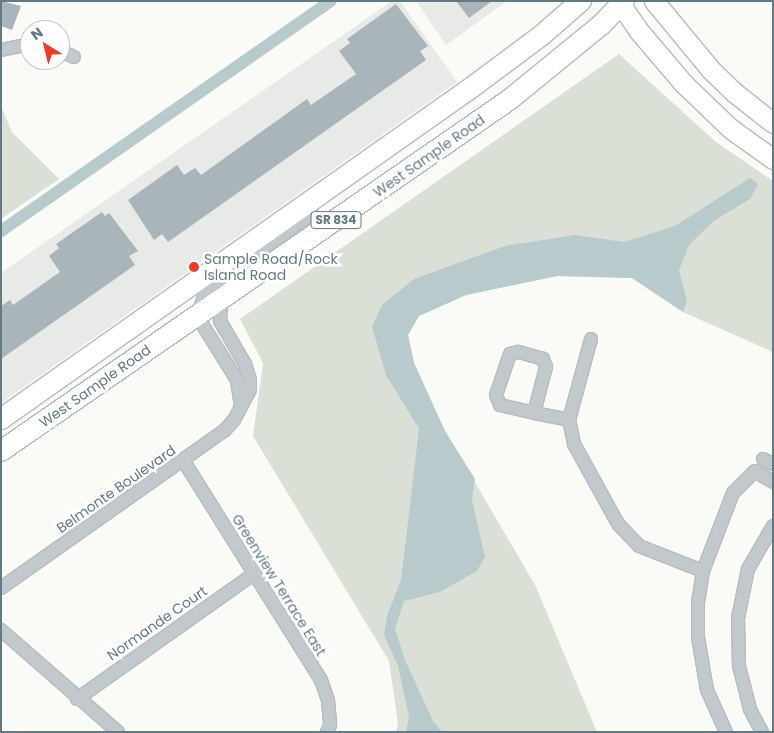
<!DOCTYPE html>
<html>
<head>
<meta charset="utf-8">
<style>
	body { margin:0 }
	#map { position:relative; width:774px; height:733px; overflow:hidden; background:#fafaf7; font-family:Poppins,sans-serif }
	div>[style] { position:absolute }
	.built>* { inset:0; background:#e8eae8 }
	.green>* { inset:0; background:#dae0d6 }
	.water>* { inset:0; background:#b9cacc }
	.canal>* { height:12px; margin:-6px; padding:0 6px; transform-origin:6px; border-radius:6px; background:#b9cacc }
	.building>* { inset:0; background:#a9b5ba }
	.roads { filter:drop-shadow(1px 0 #b5bdc1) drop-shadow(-1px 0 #b5bdc1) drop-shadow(0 1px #b5bdc1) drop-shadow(0 -1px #b5bdc1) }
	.minor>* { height:12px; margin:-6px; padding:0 6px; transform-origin:6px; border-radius:6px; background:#c2c9cc }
	.secondary>* { height:19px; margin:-9.5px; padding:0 9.5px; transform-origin:9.5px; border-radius:9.5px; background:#fff }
	.primary>* { height:20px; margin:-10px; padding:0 10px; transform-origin:10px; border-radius:10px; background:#fff }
	.dots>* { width:14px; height:14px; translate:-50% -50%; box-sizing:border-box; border:2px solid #fff; border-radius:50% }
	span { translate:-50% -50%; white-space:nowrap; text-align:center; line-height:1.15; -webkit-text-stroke:5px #fff; paint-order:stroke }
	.shield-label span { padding:1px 4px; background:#fff; border:1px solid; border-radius:4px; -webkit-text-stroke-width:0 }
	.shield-label { font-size:12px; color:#627a85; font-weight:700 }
	.street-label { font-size:14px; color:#627a85 }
	.poi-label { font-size:14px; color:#627a85 }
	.left { translate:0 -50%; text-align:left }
	.frame { position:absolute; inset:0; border:2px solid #627a85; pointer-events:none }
	.north { position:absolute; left:20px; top:20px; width:50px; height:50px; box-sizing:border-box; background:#fff; border:1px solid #c0cace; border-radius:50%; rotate:324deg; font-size:14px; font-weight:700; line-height:20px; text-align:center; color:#627a85 }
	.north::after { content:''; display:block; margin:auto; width:18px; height:22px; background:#f2381f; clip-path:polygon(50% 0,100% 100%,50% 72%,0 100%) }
</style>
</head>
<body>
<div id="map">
	<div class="built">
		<i style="clip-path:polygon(392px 1px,400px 1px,457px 82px,1px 403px,1px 273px)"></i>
		<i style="clip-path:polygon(416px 1px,507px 1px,446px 45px)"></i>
	</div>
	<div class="green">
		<i style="clip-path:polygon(619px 54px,716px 142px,773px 181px,773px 352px,683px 312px,632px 278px,557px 276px,466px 295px,419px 316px,408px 335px,414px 363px,445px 431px,535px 585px,597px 732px,396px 732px,398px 723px,389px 661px,253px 436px,263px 363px,240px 319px)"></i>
		<i style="clip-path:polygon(1px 106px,12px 132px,59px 179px,1px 219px)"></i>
	</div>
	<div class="water">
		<i style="clip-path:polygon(750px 178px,758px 184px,750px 199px,715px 220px,689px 245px,679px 270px,687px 301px,683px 312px,632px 278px,557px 276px,466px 295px,419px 316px,408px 335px,414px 363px,445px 431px,475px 479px,472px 500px,485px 557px,477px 571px,440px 592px,404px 601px,395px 629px,405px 660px,433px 721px,442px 732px,406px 732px,409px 717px,398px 666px,384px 635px,387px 616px,401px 580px,419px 429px,386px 375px,372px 327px,382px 305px,414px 279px,505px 246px,575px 235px,624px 242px,675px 226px)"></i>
	</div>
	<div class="canal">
		<i style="left:1px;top:231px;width:402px;rotate:-34.9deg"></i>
	</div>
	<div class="building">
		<i style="clip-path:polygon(1px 1px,21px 6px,12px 30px,1px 26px)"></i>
		<i style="clip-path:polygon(456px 1px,492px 1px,469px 18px)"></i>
		<i style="clip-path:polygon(396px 4px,428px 46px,420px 51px,426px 60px,168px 242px,162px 234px,154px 240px,128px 200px,177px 165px,184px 175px,195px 168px,201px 175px,307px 99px,311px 105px,356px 74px,339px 51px,350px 43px,347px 39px)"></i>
		<i style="clip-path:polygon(102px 212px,105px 216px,109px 213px,138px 251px,129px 256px,135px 265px,1px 359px,1px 306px,10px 300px,13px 305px,60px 272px,49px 256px,59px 248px,56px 244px)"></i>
	</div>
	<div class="roads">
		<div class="minor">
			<i style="left:1px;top:50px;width:30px;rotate:-12deg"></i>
			<i style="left:60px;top:51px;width:15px;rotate:23deg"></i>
			<i style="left:591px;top:339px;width:84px;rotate:105.2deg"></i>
			<i style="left:569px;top:420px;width:25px;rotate:78deg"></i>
			<i style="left:574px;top:444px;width:81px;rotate:61.2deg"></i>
			<i style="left:613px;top:515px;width:12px;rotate:59deg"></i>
			<i style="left:619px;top:525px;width:29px;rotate:46deg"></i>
			<i style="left:639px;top:546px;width:69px;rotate:21.3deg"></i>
			<i style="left:703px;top:571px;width:84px;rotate:-69deg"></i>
			<i style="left:733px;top:493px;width:31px;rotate:-45deg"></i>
			<i style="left:755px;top:471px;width:21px;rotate:31deg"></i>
			<i style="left:241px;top:406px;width:26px;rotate:-99deg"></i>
			<i style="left:237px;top:380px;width:75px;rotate:-122deg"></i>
			<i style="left:197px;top:316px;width:29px;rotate:-70deg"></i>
			<i style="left:207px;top:289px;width:123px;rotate:-35.8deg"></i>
			<i style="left:307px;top:217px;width:19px;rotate:-65deg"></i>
			<i style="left:534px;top:413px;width:48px;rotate:-75.4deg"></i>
			<i style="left:546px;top:367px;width:9px;rotate:-111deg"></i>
			<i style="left:543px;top:359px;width:26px;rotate:-164deg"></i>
			<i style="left:518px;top:352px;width:8px;rotate:166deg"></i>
			<i style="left:510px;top:354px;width:43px;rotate:108.9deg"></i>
			<i style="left:496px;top:395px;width:11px;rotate:68deg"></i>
			<i style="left:500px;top:405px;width:35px;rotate:13deg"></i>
			<i style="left:534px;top:413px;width:36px;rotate:11deg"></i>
			<i style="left:763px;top:459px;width:11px;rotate:27deg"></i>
			<i style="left:183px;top:460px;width:260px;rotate:57.9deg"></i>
			<i style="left:321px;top:680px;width:21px;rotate:71deg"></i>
			<i style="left:328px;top:700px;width:25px;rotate:85deg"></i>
			<i style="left:330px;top:725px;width:8px;rotate:113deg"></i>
			<i style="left:703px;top:571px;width:31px;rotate:99deg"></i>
			<i style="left:698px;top:602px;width:35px;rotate:90deg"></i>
			<i style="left:698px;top:637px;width:54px;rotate:80.4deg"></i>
			<i style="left:707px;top:690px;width:46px;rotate:65.7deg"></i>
			<i style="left:1px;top:588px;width:274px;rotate:-35.2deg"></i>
			<i style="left:225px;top:430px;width:13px;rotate:-48deg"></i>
			<i style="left:234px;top:420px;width:34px;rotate:-62deg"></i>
			<i style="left:250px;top:390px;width:10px;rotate:-90deg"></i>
			<i style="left:250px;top:380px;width:17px;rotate:-107deg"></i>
			<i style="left:245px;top:364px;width:50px;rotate:-120.2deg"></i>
			<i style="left:220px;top:321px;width:22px;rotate:-87deg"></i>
			<i style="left:1px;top:630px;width:155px;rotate:41.1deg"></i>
			<i style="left:77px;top:699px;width:218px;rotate:-35.3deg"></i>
			<i style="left:762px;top:732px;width:26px;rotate:-118deg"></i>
			<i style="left:750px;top:709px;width:44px;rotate:-104.3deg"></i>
			<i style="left:739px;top:666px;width:48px;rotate:-91.2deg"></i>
			<i style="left:738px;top:618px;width:50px;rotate:-78.5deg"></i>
			<i style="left:748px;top:569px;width:50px;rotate:-59.8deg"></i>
		</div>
		<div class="secondary">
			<i style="left:618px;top:1px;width:35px;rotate:55deg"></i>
			<i style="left:638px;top:30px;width:71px;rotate:49.6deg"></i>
			<i style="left:684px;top:84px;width:65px;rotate:43.8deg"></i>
			<i style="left:731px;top:129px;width:52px;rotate:35.5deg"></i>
			<i style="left:654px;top:1px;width:89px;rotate:50.4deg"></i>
			<i style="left:711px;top:70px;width:33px;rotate:44deg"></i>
			<i style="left:735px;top:93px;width:48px;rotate:38.3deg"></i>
		</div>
		<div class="primary">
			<i style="left:1px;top:419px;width:575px;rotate:-35.16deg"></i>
			<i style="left:471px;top:88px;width:89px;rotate:-36.7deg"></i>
			<i style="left:542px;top:35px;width:52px;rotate:-41.1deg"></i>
			<i style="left:1px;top:451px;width:617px;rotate:-34.64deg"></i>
			<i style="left:509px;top:100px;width:119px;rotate:-39.2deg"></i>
			<i style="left:601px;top:25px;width:33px;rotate:-46deg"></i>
		</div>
	</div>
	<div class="dots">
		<i style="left:194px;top:267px;background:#f2381f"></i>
	</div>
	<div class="shield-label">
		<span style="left:336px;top:220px">SR 834</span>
	</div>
	<div class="street-label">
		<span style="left:429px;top:156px;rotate:-35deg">West Sample Road</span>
		<span style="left:95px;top:386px;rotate:-35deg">West Sample Road</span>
		<span style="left:116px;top:489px;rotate:-35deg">Belmonte Boulevard</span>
		<span style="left:279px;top:585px;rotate:58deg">Greenview Terrace East</span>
		<span style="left:157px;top:623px;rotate:-35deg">Normande Court</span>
	</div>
	<div class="poi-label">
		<span class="left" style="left:204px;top:267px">Sample Road/Rock<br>Island Road</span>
	</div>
	<div class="frame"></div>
	<div class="north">N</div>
</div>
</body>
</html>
